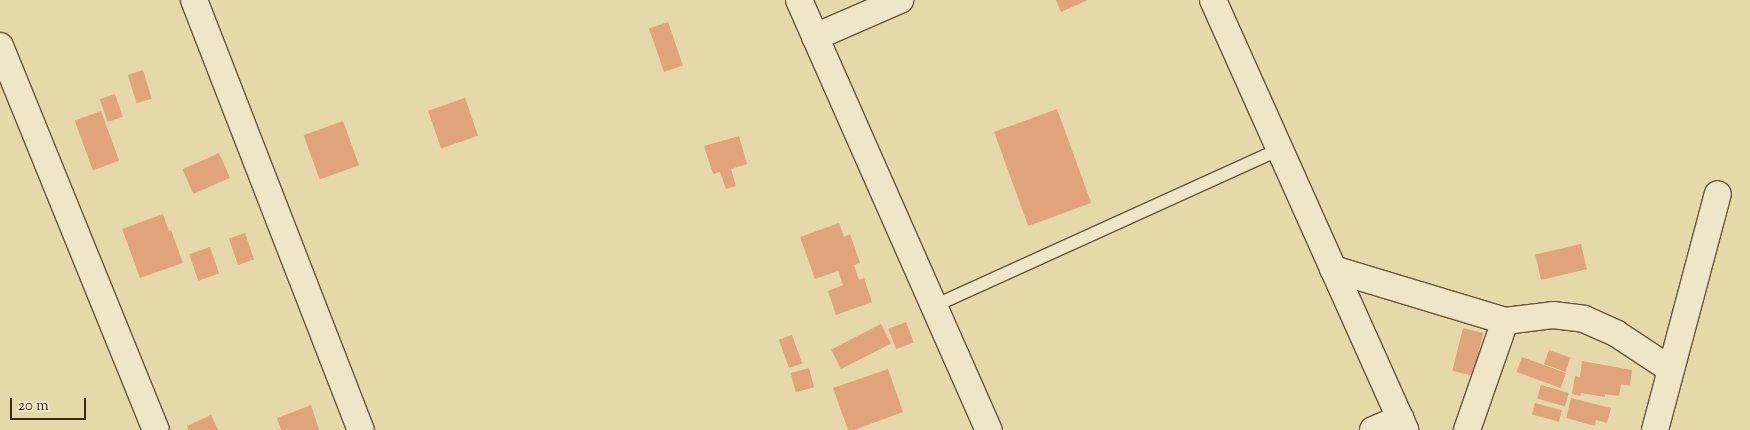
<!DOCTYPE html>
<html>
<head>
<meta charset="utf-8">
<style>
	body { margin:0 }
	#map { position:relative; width:1750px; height:430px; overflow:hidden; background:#e6d9a9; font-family:"Sorts Mill Goudy",serif }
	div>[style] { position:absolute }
	.building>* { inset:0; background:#e1a37b; transform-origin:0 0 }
	.roads { filter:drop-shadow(1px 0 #66543f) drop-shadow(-1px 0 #66543f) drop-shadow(0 1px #66543f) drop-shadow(0 -1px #66543f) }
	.lane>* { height:12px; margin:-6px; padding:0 6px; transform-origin:6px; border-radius:6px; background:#efe6c7 }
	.street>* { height:26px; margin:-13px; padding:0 13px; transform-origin:13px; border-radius:13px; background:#efe6c7 }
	span { translate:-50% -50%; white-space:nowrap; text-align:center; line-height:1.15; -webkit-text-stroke:5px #efe6c7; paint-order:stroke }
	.scale { position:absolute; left:10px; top:398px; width:76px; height:22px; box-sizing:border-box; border:2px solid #3c281c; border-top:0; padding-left:6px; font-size:15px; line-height:18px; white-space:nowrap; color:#3c281c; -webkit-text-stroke:4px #efe6c7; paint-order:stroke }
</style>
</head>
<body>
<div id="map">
	<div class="building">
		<i style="clip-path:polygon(1056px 0,1088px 0,1061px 12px)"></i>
		<i style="left:668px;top:22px;width:46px;height:20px;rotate:71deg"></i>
		<i style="left:143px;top:70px;width:30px;height:16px;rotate:73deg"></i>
		<i style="left:115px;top:94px;width:24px;height:16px;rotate:71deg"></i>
		<i style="left:465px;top:98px;width:40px;height:39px;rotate:71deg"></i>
		<i style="left:1057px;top:109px;width:100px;height:67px;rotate:70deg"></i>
		<i style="left:101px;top:111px;width:53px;height:28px;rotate:70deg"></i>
		<i style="left:343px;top:121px;width:47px;height:42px;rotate:70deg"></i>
		<i style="clip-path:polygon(739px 136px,747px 164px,731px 169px,736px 186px,726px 189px,720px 172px,713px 174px,704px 146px)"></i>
		<i style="left:219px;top:153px;width:27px;height:40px;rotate:66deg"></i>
		<i style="clip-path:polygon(163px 214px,169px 231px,171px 230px,183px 263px,140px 278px,122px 229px)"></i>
		<i style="clip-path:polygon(839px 223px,844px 237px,850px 234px,860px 263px,854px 265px,859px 280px,864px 278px,872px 302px,836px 315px,828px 291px,843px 285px,838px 271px,815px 279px,800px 237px)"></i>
		<i style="left:245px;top:233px;width:28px;height:17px;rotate:71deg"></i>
		<i style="left:1581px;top:244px;width:26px;height:47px;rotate:77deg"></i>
		<i style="left:210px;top:247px;width:28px;height:22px;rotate:71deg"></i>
		<i style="left:906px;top:322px;width:22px;height:19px;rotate:69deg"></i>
		<i style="left:881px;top:324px;width:22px;height:56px;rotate:63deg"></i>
		<i style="left:1463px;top:328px;width:21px;height:44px;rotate:14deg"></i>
		<i style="left:792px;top:335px;width:30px;height:14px;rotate:70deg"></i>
		<i style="left:1549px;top:350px;width:23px;height:15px;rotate:20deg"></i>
		<i style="left:1522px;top:357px;width:47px;height:16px;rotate:20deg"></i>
		<i style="clip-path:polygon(1582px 361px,1632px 370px,1630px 386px,1621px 384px,1619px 396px,1605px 394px,1605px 397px,1581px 393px,1580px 396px,1572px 394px,1575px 376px,1580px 377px)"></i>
		<i style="left:809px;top:368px;width:20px;height:19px;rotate:75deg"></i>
		<i style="clip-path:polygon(888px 369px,903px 412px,854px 430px,848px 430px,833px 388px)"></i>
		<i style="left:1541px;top:385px;width:29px;height:14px;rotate:16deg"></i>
		<i style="clip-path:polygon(1571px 398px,1611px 408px,1607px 423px,1596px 420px,1595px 426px,1566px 418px)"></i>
		<i style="left:1535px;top:403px;width:28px;height:12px;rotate:15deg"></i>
		<i style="clip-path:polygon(311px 405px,319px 430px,281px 430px,277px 418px)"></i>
		<i style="clip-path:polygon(211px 415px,218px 430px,188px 430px,187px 426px)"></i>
	</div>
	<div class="roads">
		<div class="lane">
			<i style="left:934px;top:306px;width:380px;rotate:-24.4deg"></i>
		</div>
		<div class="street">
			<i style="left:194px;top:0;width:461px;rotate:68.8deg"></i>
			<i style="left:799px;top:0;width:470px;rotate:66.2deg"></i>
			<i style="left:1213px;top:0;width:471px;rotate:65.9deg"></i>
			<i style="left:815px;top:37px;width:93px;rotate:-23.5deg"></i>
			<i style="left:0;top:46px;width:414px;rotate:67.9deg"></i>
			<i style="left:1333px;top:269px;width:180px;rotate:16.8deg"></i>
			<i style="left:1505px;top:321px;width:48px;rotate:-7.1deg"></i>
			<i style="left:1553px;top:315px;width:31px;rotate:7deg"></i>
			<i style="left:1584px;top:319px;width:36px;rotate:24deg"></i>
			<i style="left:1617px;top:334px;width:64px;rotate:33.4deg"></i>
			<i style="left:1373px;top:430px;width:30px;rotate:-23deg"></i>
			<i style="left:1467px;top:430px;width:115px;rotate:-70.8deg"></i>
			<i style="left:1655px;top:430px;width:244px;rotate:-75.1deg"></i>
		</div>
	</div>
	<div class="scale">20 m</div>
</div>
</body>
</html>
